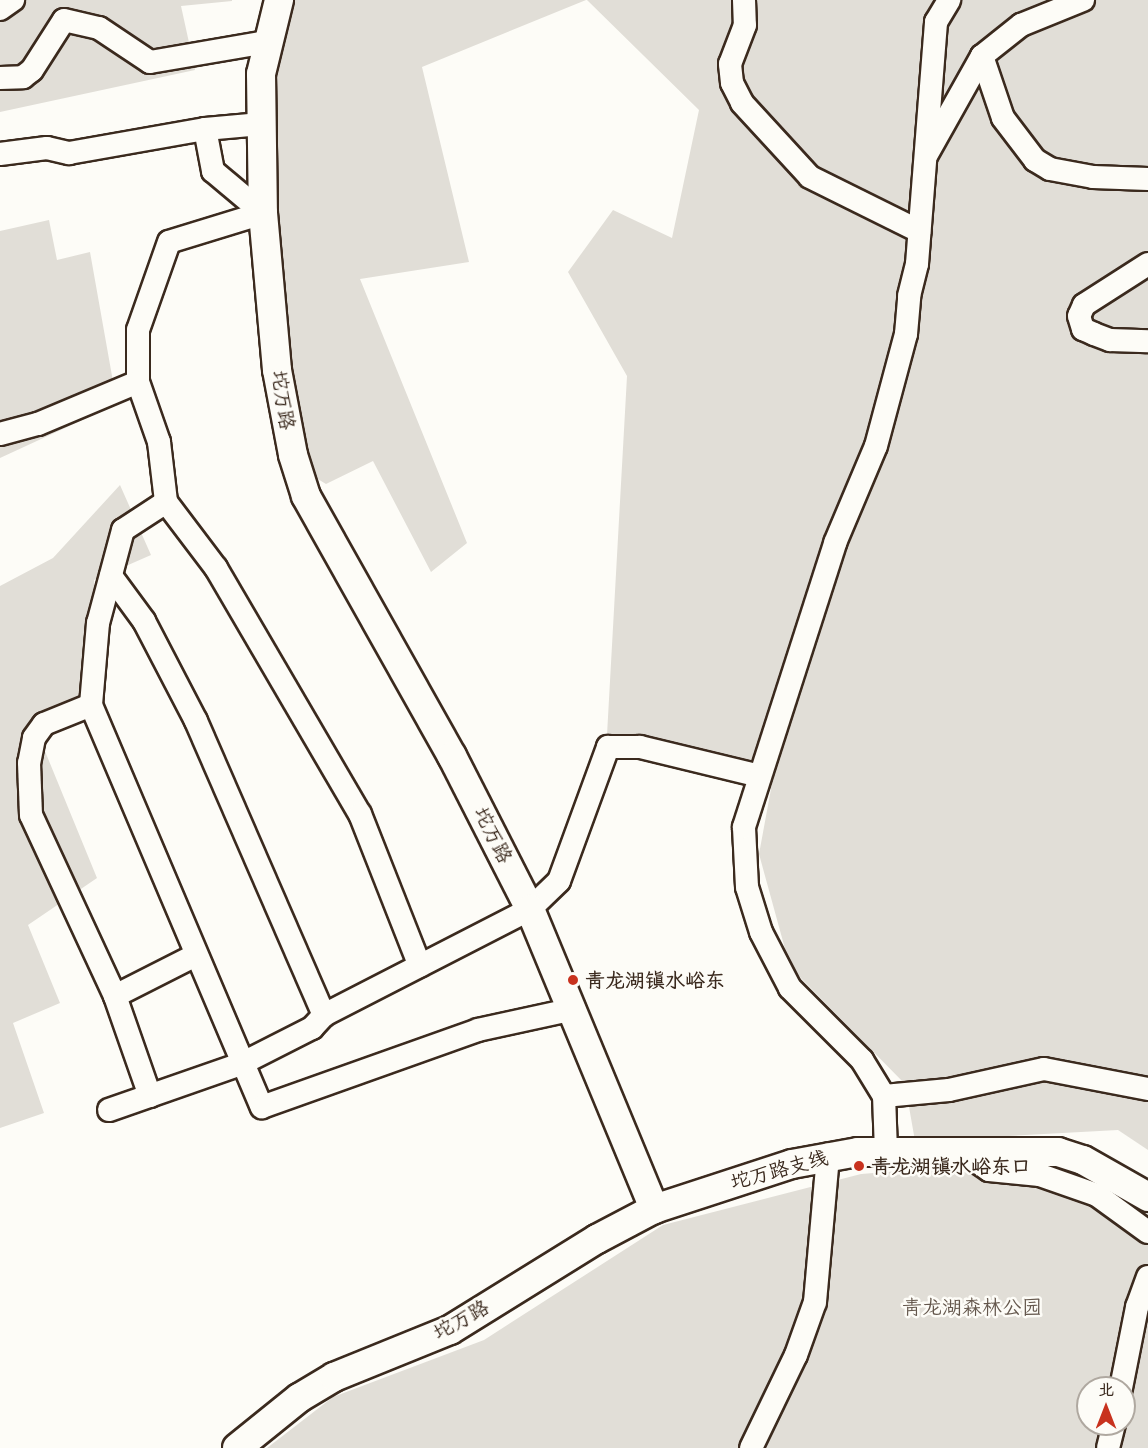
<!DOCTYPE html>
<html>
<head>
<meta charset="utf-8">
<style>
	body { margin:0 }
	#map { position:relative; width:1148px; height:1448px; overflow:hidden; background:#fdfcf7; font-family:"Comic Neue","LXGW WenKai TC",sans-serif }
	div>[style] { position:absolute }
	.green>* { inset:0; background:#e1ded7 }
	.roads { filter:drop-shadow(2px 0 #3b2a1e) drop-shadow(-2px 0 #3b2a1e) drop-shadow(0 2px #3b2a1e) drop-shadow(0 -2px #3b2a1e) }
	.minor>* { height:22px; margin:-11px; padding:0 11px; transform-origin:11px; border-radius:11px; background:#fdfcf7 }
	.major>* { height:28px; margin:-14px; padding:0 14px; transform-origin:14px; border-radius:14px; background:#fdfcf7 }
	.dots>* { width:16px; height:16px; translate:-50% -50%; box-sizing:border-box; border:3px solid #fdfcf7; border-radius:50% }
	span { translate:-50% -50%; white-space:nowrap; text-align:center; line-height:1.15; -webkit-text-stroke:5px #fdfcf7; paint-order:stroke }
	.street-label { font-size:20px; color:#3b2a1e }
	.poi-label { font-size:20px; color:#3b2a1e; font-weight:700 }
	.left { translate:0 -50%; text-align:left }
	.park-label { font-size:20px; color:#64574c }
	.north { position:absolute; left:1076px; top:1376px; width:60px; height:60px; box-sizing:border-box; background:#fdfcf7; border:2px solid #afa8a0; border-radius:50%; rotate:0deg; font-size:16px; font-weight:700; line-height:24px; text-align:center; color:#3b2a1e }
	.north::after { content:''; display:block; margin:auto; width:21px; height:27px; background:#c8321e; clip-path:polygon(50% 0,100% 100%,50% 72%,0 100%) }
</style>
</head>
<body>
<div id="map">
	<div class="green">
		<i style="clip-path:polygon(0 0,232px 0,232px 1px,181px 6px,195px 70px,0 112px)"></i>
		<i style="clip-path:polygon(273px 0,586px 0,422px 67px,469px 262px,360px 279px,467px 543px,431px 572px,373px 461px,326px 484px,283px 458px,261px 87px)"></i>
		<i style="clip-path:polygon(587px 0,1148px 0,1148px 1150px,1118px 1130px,915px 1141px,905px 1084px,790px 967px,759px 854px,771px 789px,607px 735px,627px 376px,568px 272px,613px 210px,672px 238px,699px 110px)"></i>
		<i style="clip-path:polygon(49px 220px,57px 260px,90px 252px,117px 404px,0 458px,0 231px)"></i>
		<i style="clip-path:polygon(120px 485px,151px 555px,94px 580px,99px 699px,40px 739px,97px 878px,28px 925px,60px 1003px,13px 1023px,44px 1113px,0 1128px,0 586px,53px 558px)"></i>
		<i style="clip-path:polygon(evenodd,1029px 1161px,1096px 1166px,1148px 1198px,1148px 1448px,267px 1448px,333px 1397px,484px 1340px,663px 1225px,861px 1174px,1029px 1161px,1088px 1388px,1124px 1388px,1124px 1424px,1088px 1424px,1088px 1388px)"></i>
	</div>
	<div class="roads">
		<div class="minor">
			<i style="left:744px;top:0;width:25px;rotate:88deg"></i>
			<i style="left:745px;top:25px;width:42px;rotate:111deg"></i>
			<i style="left:730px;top:64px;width:19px;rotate:84deg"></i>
			<i style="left:732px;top:83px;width:22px;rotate:63deg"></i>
			<i style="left:742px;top:103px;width:100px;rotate:47.4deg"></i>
			<i style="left:810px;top:177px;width:122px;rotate:26.4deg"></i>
			<i style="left:0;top:9px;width:16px;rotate:-35deg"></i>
			<i style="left:982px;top:56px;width:65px;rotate:71.3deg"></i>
			<i style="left:1003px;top:118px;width:53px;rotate:52.7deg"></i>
			<i style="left:1035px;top:160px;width:17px;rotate:31deg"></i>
			<i style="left:1050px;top:169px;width:44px;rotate:10.5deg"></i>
			<i style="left:1093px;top:177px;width:55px;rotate:2.1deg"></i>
			<i style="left:0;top:78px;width:23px;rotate:-2deg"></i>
			<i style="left:23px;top:77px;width:11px;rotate:-38deg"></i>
			<i style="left:32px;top:70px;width:59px;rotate:-57.4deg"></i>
			<i style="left:64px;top:20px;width:36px;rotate:13deg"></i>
			<i style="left:99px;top:28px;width:61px;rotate:33.7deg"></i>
			<i style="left:150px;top:62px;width:119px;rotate:-9.7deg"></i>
			<i style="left:261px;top:124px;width:56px;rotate:174.9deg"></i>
			<i style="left:205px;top:129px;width:43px;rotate:79.2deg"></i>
			<i style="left:213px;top:171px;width:65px;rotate:40deg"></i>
			<i style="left:0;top:154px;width:47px;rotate:-7.3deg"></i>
			<i style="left:47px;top:148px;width:23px;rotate:13deg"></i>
			<i style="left:69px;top:153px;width:138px;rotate:-10deg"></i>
			<i style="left:927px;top:154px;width:112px;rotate:-60.7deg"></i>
			<i style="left:982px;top:56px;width:50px;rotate:-38.5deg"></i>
			<i style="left:1021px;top:25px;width:67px;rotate:-22deg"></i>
			<i style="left:263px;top:213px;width:98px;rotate:162.9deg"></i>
			<i style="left:169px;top:242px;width:93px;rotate:109.4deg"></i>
			<i style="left:138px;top:330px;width:52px;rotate:90deg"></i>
			<i style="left:138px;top:382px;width:64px;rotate:70.7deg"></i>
			<i style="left:159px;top:442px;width:60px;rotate:83.3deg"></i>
			<i style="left:166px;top:502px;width:83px;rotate:52.9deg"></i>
			<i style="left:216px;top:568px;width:285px;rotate:59.7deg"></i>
			<i style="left:360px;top:814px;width:163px;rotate:68.5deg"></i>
			<i style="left:1148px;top:264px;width:76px;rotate:147.4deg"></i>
			<i style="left:1084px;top:305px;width:12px;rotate:114deg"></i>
			<i style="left:1079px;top:316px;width:14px;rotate:73deg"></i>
			<i style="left:1083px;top:329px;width:12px;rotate:24deg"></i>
			<i style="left:1094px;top:334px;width:17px;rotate:21deg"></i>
			<i style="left:1110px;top:340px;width:38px;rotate:2deg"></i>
			<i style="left:0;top:434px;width:39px;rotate:-15deg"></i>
			<i style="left:38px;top:424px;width:108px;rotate:-22.8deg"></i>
			<i style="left:166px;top:502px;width:51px;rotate:146.9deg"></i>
			<i style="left:123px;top:530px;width:96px;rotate:105deg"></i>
			<i style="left:98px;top:623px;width:82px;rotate:94.9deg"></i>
			<i style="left:91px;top:705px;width:437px;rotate:67deg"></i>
			<i style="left:262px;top:1107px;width:229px;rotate:-19.6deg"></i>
			<i style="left:478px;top:1030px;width:98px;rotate:-12.3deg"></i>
			<i style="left:111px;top:576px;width:56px;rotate:53.7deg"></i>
			<i style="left:144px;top:621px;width:113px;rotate:62.5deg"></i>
			<i style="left:196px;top:721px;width:321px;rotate:66.5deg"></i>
			<i style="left:91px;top:705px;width:51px;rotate:158deg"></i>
			<i style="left:44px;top:724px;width:17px;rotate:126deg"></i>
			<i style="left:34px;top:738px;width:25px;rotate:101deg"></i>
			<i style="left:29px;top:763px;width:52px;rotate:87.8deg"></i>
			<i style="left:31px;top:815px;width:200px;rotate:65.1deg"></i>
			<i style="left:115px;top:996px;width:106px;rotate:70.7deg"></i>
			<i style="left:115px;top:996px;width:89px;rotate:-26.9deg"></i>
			<i style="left:884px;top:1096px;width:65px;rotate:-5.3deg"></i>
			<i style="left:949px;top:1090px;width:97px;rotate:-12.5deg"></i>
			<i style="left:1044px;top:1069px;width:106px;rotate:10.9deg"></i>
			<i style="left:109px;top:1110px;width:140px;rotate:-19.2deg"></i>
			<i style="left:241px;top:1064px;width:80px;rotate:-26.9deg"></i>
			<i style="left:312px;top:1028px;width:18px;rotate:-47deg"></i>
			<i style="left:324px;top:1015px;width:232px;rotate:-27.2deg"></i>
			<i style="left:530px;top:909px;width:40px;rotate:-44deg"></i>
			<i style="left:559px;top:881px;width:143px;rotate:-69.9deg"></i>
			<i style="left:608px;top:747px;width:32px"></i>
			<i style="left:640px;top:747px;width:123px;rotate:13.6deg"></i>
			<i style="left:961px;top:1151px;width:34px;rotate:34deg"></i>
			<i style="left:989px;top:1170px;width:51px;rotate:5.6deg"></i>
			<i style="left:1040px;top:1175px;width:60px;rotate:19.3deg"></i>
			<i style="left:1097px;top:1195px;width:63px;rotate:36deg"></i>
			<i style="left:886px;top:1152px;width:56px;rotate:-92deg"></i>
			<i style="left:884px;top:1096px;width:42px;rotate:-121.4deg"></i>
			<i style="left:862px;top:1060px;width:102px;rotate:-135deg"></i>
			<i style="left:790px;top:988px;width:63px;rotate:-117.4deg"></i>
			<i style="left:761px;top:932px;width:47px;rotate:-107.3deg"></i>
			<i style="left:747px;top:887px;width:60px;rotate:-92.9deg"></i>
			<i style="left:744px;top:827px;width:298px;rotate:-72.2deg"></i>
			<i style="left:835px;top:543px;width:105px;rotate:-67.1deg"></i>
			<i style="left:876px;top:446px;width:116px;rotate:-75deg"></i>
			<i style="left:906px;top:334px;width:38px;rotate:-85deg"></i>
			<i style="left:909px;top:296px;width:33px;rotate:-76deg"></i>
			<i style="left:917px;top:264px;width:243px;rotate:-85.5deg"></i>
			<i style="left:936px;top:22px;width:26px;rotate:-59deg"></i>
			<i style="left:1121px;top:1388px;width:83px;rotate:-78.8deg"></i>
			<i style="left:1137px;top:1307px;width:32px;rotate:-70deg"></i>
			<i style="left:751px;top:1448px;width:103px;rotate:-64.2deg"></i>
			<i style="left:796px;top:1355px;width:56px;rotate:-70.3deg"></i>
			<i style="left:815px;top:1302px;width:148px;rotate:-84.9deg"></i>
			<i style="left:1108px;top:1448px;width:25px;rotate:-76deg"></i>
		</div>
		<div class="major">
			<i style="left:279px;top:0;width:76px;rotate:103.7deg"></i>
			<i style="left:261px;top:74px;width:139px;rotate:89.2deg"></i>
			<i style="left:263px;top:213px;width:158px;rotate:84.9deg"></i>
			<i style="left:277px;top:370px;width:86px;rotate:79.3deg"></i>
			<i style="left:293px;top:455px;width:43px;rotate:72.4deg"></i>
			<i style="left:306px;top:496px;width:298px;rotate:60.7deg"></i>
			<i style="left:452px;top:756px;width:172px;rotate:63deg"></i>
			<i style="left:530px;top:909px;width:325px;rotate:67.5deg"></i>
			<i style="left:237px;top:1448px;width:80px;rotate:-38.9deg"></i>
			<i style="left:299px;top:1398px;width:41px;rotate:-31deg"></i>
			<i style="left:334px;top:1377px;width:125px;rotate:-22.1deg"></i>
			<i style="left:450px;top:1330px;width:173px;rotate:-31.8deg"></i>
			<i style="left:597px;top:1239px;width:64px;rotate:-27.8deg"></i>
			<i style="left:654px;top:1209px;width:145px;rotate:-18.1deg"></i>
			<i style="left:792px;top:1164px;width:67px;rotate:-10.3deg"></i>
			<i style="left:858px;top:1152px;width:200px"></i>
			<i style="left:1058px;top:1152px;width:26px;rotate:18deg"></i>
			<i style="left:1083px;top:1160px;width:75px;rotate:29.6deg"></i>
		</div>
	</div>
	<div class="dots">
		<i style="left:573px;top:980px;background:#c8321e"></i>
		<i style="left:859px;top:1166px;background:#c8321e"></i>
	</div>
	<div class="street-label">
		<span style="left:283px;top:400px;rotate:81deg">坨万路</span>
		<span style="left:493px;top:835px;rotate:63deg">坨万路</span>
		<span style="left:779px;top:1170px;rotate:-15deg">坨万路支线</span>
		<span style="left:461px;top:1320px;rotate:-29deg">坨万路</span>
	</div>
	<div class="poi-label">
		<span class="left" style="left:585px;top:980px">青龙湖镇水峪东</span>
		<span class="left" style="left:871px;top:1166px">青龙湖镇水峪东口</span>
	</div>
	<div class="park-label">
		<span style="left:972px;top:1307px">青龙湖森林公园</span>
	</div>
	<div class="north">北</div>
</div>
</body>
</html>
